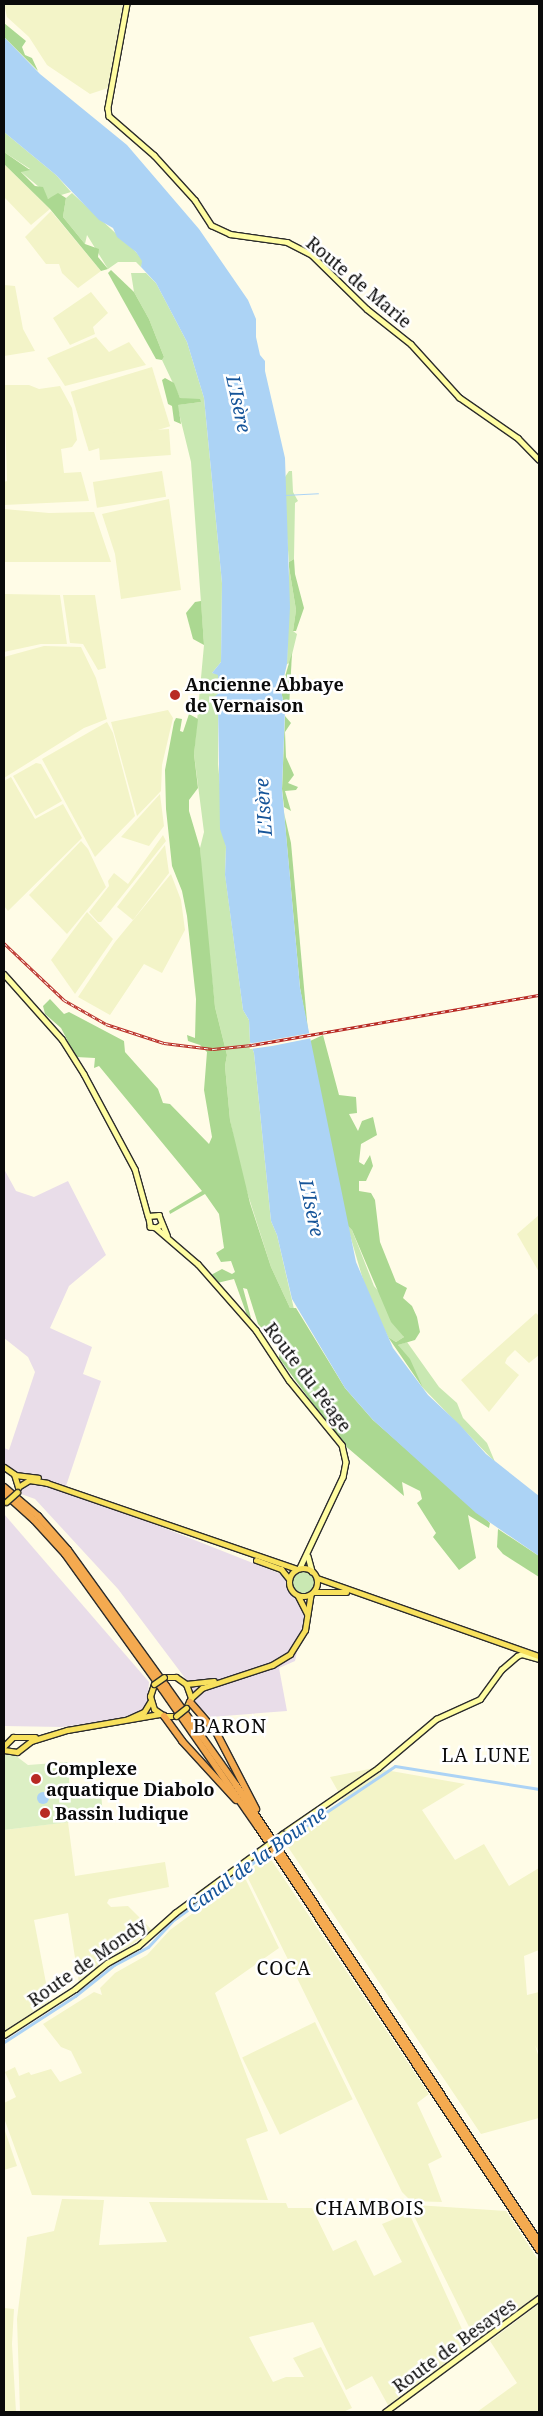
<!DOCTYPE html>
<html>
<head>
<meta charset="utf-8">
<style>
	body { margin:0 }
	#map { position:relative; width:543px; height:2416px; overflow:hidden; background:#fffce7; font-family:"Noto Serif",serif }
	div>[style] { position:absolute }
	.industrial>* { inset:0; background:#e9dde9 }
	.farmland>* { inset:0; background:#f3f4c8; transform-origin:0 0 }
	.green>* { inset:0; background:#c9e8b2 }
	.round { border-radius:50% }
	.forest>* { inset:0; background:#abd891 }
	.pitch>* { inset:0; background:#dcefc4 }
	.water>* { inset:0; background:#acd3f5 }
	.pier>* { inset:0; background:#fffce7 }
	.stream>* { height:1px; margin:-0.5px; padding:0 0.5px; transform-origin:0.5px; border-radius:0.5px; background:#acd3f5 }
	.canal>* { height:3px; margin:-1.5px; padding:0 1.5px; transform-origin:1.5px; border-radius:1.5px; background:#acd3f5 }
	.roads { filter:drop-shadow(1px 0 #2c2c2c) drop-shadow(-1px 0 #2c2c2c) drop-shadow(0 1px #2c2c2c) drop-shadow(0 -1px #2c2c2c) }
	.secondary>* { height:4.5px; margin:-2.25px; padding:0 2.25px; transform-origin:2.25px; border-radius:2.25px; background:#fffda2 }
	.primary>* { height:5px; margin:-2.5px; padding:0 2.5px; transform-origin:2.5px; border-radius:2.5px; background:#f8e15d }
	.primary>.ring { margin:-2.5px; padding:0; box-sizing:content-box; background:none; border:5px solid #f8e15d; border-radius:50% }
	.highway>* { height:6px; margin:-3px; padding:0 3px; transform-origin:3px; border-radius:3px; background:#f4aa50 }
	.rail>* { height:3px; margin-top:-1.5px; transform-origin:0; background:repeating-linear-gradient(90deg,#fff 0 4px,#b82a24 0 8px); box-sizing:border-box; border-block:1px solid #b82a24 }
	.bridges { filter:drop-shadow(1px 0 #2c2c2c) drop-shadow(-1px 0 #2c2c2c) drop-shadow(0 1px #2c2c2c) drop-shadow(0 -1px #2c2c2c) }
	.secondary-bridge>* { height:4.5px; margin:-2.25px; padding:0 2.25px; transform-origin:2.25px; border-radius:2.25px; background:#fffda2 }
	.primary-bridge>* { height:5px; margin:-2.5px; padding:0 2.5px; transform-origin:2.5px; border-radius:2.5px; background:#f8e15d }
	.dots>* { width:14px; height:14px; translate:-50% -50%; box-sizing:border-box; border:2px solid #fff; border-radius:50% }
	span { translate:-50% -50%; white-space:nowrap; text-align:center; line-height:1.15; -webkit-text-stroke:5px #fff; paint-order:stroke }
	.street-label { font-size:18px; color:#0a0a0a }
	.poi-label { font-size:18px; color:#0a0a0a; font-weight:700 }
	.left { translate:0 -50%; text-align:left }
	.water-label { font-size:19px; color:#155499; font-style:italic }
	.neighbourhood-label { font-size:19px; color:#0a0a0a; letter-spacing:1px }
	.quarter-label { font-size:20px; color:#0a0a0a; letter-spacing:1px }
	.frame { position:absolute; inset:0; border:5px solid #0a0a0a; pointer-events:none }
</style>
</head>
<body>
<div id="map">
	<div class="industrial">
		<i style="clip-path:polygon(4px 1169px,16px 1191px,34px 1197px,68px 1181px,106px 1255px,69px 1286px,50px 1328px,92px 1347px,83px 1374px,101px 1381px,65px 1489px,286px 1576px,306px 1609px,295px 1661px,279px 1668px,287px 1711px,211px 1717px,194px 1704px,188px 1682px,118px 1589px,35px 1499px,21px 1494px,17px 1471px,4px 1467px,4px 1448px,9px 1450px,35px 1372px,28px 1357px,4px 1338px)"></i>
		<i style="clip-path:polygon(4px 1514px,149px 1682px,147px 1705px,140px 1712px,117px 1719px,62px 1727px,4px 1726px)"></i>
	</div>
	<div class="farmland">
		<i style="clip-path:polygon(4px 4px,123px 4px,108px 88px,90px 94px,47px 65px,29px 37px,7px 17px)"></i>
		<i style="clip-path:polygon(4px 164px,50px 209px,31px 225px,4px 197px)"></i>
		<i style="clip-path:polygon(51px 211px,101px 271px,78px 288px,62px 273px,59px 264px,46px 264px,25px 237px)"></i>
		<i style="clip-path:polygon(4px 285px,15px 286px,23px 329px,35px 351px,4px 356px)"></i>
		<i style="clip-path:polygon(91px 292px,108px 313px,93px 327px,95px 334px,70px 345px,53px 318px)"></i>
		<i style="clip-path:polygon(96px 337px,109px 352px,129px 342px,146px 365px,65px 386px,47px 358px)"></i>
		<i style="left:152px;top:367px;width:62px;height:85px;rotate:73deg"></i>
		<i style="clip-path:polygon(4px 385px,29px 385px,39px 389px,60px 386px,72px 408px,77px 440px,72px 447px,61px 449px,64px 473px,81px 472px,89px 501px,4px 505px,4px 482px,7px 481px)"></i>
		<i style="left:169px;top:429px;width:26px;height:71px;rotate:86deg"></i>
		<i style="left:162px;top:471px;width:26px;height:70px;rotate:81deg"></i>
		<i style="clip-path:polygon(169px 499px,181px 590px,121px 599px,115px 554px,102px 514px)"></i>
		<i style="clip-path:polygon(4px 509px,49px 513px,94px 512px,111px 562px,4px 562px)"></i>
		<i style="clip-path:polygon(4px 594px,60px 595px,67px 644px,41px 644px,4px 652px)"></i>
		<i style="clip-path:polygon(63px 595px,95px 595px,106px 668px,98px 670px,83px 644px,70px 643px)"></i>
		<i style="clip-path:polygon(44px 646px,81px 647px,96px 678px,107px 719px,84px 728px,4px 778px,4px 657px)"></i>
		<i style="clip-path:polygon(168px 710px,173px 718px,162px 765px,161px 791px,137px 816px,111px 722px)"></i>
		<i style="clip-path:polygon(107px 722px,113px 733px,135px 816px,95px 857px,42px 759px)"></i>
		<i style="clip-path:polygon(36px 763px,41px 764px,62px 801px,36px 816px,13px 776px)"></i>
		<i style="clip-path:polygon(11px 777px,35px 819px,63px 804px,82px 838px,8px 911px,4px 906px,4px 781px)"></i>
		<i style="clip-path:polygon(160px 794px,164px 826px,149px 846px,121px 837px)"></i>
		<i style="clip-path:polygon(163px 835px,166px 841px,101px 922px,98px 922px,89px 912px,109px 886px,108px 881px,114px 873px,128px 884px)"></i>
		<i style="clip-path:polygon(81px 841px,88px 849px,106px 887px,67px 934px,29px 895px)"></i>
		<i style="clip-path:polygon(165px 845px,169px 873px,133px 920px,117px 907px)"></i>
		<i style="clip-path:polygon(171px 874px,181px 900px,185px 930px,162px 973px,144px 964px,110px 1015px,78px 997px,115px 942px)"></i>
		<i style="clip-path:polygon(87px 912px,113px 939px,75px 994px,51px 960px)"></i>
		<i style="clip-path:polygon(539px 1215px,539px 1272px,517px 1234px)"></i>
		<i style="clip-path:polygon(536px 1313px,539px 1316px,539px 1355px,529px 1363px,515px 1350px,507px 1358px,505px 1363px,519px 1375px,489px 1412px,461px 1380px)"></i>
		<i style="clip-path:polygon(374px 1768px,465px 1784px,422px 1810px,455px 1860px,484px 1844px,509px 1886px,539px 1868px,539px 1950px,524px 1956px,527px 1995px,539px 1992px,539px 2053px,535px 2045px,539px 2058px,539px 2118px,481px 2134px,288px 1847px,289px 1838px,344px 1802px,330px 1777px)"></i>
		<i style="clip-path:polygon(68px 1822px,75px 1876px,165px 1862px,169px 1887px,109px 1899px,107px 1903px,111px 1907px,128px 1906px,152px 1930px,79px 1983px,68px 1913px,34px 1920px,50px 2004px,4px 2033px,4px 1830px)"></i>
		<i style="clip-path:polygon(264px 1858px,270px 1858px,429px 2094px,417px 2103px,442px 2157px,428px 2164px,442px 2202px,411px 2201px,402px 2192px,246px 1874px)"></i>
		<i style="clip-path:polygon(240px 1878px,246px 1880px,279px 1948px,215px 1993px,268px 2131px,246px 2139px,268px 2200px,32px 2195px,4px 2118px,4px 2103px,16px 2097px,5px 2072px,15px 2067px,19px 2076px,29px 2072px,31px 2075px,51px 2069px,60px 2082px,82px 2073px,71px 2051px,61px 2047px,43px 2024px,94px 1992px,102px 1995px,100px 1988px,115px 1973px,147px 1955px,170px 1930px)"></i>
		<i style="left:315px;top:2022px;width:86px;height:81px;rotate:64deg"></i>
		<i style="clip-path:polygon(4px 2128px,17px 2166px,4px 2170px)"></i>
		<i style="clip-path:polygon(62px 2199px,104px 2200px,99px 2245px,167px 2242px,149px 2202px,286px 2203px,288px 2208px,312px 2208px,333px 2251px,356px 2240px,374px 2276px,402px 2262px,382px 2224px,409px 2213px,471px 2349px,389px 2407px,372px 2376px,346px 2390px,313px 2322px,249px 2337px,273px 2382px,286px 2377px,304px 2377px,293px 2358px,321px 2347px,352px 2408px,343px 2412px,20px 2412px,17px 2319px,27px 2237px,54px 2231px)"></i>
		<i style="clip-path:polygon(416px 2205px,506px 2211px,539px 2261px,539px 2294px,476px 2341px,414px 2216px,412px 2207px)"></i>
		<i style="clip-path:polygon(539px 2304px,539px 2412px,477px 2412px,517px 2383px,490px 2341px)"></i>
		<i style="clip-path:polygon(4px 2308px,14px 2309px,12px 2344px,16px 2412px,4px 2412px)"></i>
	</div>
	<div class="green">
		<i style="clip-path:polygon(4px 132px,56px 175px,71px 192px,48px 199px,44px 195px,45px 192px,20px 171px,30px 169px,4px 152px)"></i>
		<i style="clip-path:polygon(72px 193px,136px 252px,143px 261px,141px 267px,136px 262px,118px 262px,108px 269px,87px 235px,85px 244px,63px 217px,66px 198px)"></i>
		<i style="clip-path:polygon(131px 273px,146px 273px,156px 283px,187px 342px,204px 398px,222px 583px,221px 662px,212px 673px,218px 674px,218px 764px,226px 847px,225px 874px,243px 1010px,249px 1020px,250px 1042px,254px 1053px,271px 1221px,277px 1235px,294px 1309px,290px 1308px,271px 1267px,241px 1173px,230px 1120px,225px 1066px,227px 1055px,215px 1007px,202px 885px,200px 848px,204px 832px,194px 754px,204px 645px,191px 462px,177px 405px,201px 402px,180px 398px,162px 360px,164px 357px,149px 319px,134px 292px)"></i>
		<i style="clip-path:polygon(289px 471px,292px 471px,293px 492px,298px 501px,295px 503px,294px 559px,289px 562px,284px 501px,285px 477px)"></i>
		<i style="clip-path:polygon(289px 567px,296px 610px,293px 631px,297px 634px,290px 663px,287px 664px)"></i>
		<i style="clip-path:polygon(347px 1225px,352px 1230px,374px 1286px,381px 1294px,404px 1337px,396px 1342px,388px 1337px,366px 1290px)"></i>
		<i style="clip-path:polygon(407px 1342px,439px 1387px,457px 1403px,463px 1418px,487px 1443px,495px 1462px,423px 1388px,398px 1345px)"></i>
		<i class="round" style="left:292px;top:1571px;width:22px;height:22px"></i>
	</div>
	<div class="forest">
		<i style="clip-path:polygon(4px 23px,26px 41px,22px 47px,25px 55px,32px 58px,38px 71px,4px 37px)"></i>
		<i style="clip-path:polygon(4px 152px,30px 170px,21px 172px,35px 186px,43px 187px,48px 199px,58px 193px,66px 198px,63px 217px,85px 244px,99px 249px,98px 257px,108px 269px,101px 271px,50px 209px,4px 164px)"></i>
		<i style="clip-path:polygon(111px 270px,134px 292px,149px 319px,164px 357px,162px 360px,156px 359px,108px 273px)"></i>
		<i style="clip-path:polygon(165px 378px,174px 383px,180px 398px,200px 399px,201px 402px,178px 405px,181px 424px,174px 421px,172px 406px,168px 404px,162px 380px)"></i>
		<i style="clip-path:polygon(294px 559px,295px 574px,304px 608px,296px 631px,293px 631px,296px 610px,289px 567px,289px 562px)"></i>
		<i style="clip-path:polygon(201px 601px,204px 645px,193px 639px,186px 613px,195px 602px)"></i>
		<i style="clip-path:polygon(292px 653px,289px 708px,285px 711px,281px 690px)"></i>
		<i style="clip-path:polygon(189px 714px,198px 719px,194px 754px,198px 788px,189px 800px,189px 811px,200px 848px,215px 1007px,227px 1055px,225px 1066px,230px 1120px,250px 1203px,271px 1267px,290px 1308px,296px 1308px,345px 1388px,373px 1420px,490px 1523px,489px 1528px,468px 1515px,476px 1558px,459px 1570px,433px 1537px,436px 1533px,417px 1503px,422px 1499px,420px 1491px,402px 1482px,404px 1496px,342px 1443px,279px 1358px,280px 1347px,258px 1324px,247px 1289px,243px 1288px,251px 1318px,248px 1318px,234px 1279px,217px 1283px,211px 1275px,222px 1269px,232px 1274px,235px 1272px,231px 1261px,221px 1262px,216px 1253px,224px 1248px,219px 1214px,205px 1194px,170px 1214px,169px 1211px,202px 1191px,99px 1066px,94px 1068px,95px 1058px,76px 1057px,61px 1028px,45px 1014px,43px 1006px,50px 999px,64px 1014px,69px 1012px,124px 1041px,125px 1052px,158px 1089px,163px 1103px,170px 1104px,209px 1144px,212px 1137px,204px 1090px,207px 1052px,200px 1045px,188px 1041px,187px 1035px,195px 1038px,196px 999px,187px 916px,182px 891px,172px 866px,166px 809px,165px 770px,174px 722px,176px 718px,182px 719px,180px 731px,183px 732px)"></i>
		<i style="clip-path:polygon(285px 716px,291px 723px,285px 732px,286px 757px,294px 775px,288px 783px,298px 787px,296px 790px,285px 791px,291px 811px,284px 807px,282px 789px)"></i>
		<i style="clip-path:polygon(284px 813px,291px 843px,308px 1032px,300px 988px)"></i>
		<i style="clip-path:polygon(323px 1035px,339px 1095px,356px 1097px,357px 1113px,349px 1114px,358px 1131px,362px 1121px,373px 1117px,377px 1135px,361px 1144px,359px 1162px,364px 1165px,370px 1155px,373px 1166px,366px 1181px,359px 1181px,359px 1191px,371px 1193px,375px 1200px,380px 1242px,396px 1282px,407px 1288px,403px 1298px,412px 1306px,417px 1317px,420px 1332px,415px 1340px,398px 1345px,410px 1359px,423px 1388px,388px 1337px,396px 1342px,404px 1337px,391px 1322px,352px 1230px,347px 1225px,310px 1041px)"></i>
		<i style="clip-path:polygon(498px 1529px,539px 1556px,539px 1577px,503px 1554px,497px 1547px)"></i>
	</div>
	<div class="pitch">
		<i style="clip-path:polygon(4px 1753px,16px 1756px,28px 1765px,68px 1762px,70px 1794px,101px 1791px,103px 1818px,4px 1830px)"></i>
	</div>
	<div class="water">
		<i style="clip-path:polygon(4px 37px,40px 74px,127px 145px,199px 229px,248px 300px,256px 319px,256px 337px,260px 355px,265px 361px,265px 371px,285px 458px,290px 607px,287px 664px,281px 690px,285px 711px,282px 789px,300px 988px,356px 1262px,393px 1348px,428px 1395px,459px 1424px,486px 1454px,539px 1496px,539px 1556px,476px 1513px,373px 1420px,345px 1388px,292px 1299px,277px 1235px,271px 1221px,254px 1053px,250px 1042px,249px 1020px,243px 1010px,225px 875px,226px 847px,220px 829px,218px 707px,214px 697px,219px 693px,218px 675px,212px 673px,221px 662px,222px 583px,204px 398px,187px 342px,156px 283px,141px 267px,142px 261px,136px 252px,117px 237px,113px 228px,99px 220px,56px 175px,4px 132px)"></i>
		<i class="round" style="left:37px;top:1792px;width:12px;height:12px"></i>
	</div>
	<div class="pier">
		<i style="clip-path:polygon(311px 1033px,312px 1038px,272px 1046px,250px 1049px,248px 1044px)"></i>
	</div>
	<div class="stream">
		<i style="left:284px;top:495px;width:34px;rotate:-3deg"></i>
	</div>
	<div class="canal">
		<i style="left:277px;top:1845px;width:142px;rotate:-33.8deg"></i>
		<i style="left:395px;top:1766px;width:146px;rotate:9.1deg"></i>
		<i style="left:4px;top:2042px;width:85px;rotate:-32.9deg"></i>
		<i style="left:75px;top:1996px;width:50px;rotate:-38.5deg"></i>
		<i style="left:114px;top:1965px;width:38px;rotate:-28deg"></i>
		<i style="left:148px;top:1947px;width:35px;rotate:-47deg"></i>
		<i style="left:172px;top:1921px;width:123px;rotate:-35.8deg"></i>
	</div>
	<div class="roads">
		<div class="secondary">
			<i style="left:127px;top:4px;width:106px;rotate:100.4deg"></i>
			<i style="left:108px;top:108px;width:8px;rotate:83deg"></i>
			<i style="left:109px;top:116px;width:60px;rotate:40.9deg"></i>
			<i style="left:154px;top:155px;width:61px;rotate:47.7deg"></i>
			<i style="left:195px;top:200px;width:30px;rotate:57deg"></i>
			<i style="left:211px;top:225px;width:21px;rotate:25deg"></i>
			<i style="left:230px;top:234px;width:58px;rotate:8deg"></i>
			<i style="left:287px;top:242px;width:28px;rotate:27deg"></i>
			<i style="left:312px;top:255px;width:77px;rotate:44.5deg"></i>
			<i style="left:367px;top:309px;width:56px;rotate:38.5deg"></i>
			<i style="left:411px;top:344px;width:72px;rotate:47.8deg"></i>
			<i style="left:459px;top:397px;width:72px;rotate:34.8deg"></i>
			<i style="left:518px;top:438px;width:30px;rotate:46deg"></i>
			<i style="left:4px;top:974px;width:87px;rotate:48.3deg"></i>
			<i style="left:62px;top:1039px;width:41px;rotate:57.8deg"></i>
			<i style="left:84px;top:1074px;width:108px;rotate:61.8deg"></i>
			<i style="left:135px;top:1169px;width:49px;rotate:74.5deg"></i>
			<i style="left:161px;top:1225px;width:5px;rotate:143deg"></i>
			<i style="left:157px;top:1228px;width:7px;rotate:-172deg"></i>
			<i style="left:150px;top:1227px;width:11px;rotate:-100deg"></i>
			<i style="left:148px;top:1216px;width:11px;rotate:-5deg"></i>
			<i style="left:159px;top:1215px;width:22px;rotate:68deg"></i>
			<i style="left:156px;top:1228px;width:55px;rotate:40.6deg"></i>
			<i style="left:198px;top:1264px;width:88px;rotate:48.7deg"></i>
			<i style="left:256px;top:1330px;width:60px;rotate:56.6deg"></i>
			<i style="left:289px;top:1380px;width:84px;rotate:50.8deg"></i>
			<i style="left:342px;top:1445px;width:17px;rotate:77deg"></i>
			<i style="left:346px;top:1462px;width:15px;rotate:101deg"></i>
			<i style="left:343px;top:1477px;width:101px;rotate:115.3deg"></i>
			<i style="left:308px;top:1556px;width:16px;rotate:75deg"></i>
			<i style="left:282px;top:1834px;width:116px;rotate:-34.5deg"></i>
			<i style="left:378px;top:1768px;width:76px;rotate:-40.2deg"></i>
			<i style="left:436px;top:1719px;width:48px;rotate:-24.4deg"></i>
			<i style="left:480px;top:1699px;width:36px;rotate:-54deg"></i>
			<i style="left:501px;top:1670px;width:21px;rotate:-41deg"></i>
			<i style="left:517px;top:1656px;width:5px;rotate:-22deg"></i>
			<i style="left:522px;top:1654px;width:18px;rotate:16deg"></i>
			<i style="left:4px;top:2035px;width:85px;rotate:-32.9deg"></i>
			<i style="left:75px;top:1989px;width:41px;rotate:-39.1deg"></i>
			<i style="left:107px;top:1963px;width:35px;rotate:-29deg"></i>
			<i style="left:138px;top:1946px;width:50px;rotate:-41.7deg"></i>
			<i style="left:175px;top:1913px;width:104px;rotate:-36.4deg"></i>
			<i style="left:385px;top:2412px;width:192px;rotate:-36.5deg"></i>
		</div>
		<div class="primary">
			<i style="left:4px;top:1467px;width:12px;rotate:35deg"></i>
			<i style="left:14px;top:1474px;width:14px;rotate:73deg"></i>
			<i style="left:15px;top:1475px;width:23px;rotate:7deg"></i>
			<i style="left:18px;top:1487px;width:13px;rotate:-32deg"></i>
			<i style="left:29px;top:1480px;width:18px;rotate:9deg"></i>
			<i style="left:47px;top:1483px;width:264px;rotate:19deg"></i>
			<i style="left:256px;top:1560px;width:27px;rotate:20deg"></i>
			<i style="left:281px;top:1569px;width:13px;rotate:51deg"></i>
			<i class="ring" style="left:289px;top:1568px;width:23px;height:23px"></i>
			<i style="left:317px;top:1578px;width:235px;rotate:19.4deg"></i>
			<i style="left:314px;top:1592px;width:32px"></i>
			<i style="left:298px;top:1596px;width:20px;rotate:63deg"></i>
			<i style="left:164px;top:1677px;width:12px"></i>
			<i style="left:176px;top:1677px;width:12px;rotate:35deg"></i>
			<i style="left:186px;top:1684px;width:15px;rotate:70deg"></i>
			<i style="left:191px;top:1698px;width:11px;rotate:117deg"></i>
			<i style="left:154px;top:1684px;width:13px;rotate:108deg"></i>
			<i style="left:150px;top:1696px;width:14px;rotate:73deg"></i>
			<i style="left:154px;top:1709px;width:12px;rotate:35deg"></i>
			<i style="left:164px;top:1716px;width:12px"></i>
			<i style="left:186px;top:1684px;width:28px;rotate:-6deg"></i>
			<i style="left:191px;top:1698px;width:15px;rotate:-42deg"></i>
			<i style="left:202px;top:1688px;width:74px;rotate:-18.2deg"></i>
			<i style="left:272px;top:1665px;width:21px;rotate:-31deg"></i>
			<i style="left:290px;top:1654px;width:28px;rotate:-58deg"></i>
			<i style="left:305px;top:1630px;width:36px;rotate:-81deg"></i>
			<i style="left:128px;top:1719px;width:17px;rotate:-24deg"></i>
			<i style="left:144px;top:1712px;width:12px;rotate:-59deg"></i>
			<i style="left:4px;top:1746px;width:13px;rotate:-45deg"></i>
			<i style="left:13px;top:1737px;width:22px"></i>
			<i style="left:4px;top:1750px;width:13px;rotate:9deg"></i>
			<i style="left:17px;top:1752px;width:18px;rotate:-38deg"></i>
			<i style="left:31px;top:1741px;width:38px;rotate:-17deg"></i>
			<i style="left:67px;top:1730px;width:94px;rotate:-9.8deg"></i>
		</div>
		<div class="highway">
			<i style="left:4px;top:1487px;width:45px;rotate:40.5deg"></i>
			<i style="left:38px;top:1516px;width:45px;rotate:48.6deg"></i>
			<i style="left:68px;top:1550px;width:168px;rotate:54.2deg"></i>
			<i style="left:166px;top:1686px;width:121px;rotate:54.7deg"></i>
			<i style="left:236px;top:1785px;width:548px;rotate:56.45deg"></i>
			<i style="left:4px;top:1493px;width:40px;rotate:42deg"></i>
			<i style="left:34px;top:1520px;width:46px;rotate:47.6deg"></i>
			<i style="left:65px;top:1554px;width:166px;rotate:54.3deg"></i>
			<i style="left:162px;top:1689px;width:168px;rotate:55.2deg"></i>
			<i style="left:258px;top:1827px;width:508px;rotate:56.4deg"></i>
			<i style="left:190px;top:1702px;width:40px;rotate:49deg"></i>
			<i style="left:216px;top:1732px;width:87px;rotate:62.5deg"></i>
			<i style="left:164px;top:1716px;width:31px;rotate:54deg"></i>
			<i style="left:182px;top:1741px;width:80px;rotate:47.5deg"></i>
		</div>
	</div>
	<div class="rail">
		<i style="left:4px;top:943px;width:83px;rotate:43.5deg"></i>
		<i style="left:64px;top:1000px;width:48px;rotate:29.7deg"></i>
		<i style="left:106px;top:1024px;width:61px;rotate:18.1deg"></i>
		<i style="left:164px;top:1043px;width:49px;rotate:7deg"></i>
		<i style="left:213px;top:1049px;width:39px;rotate:-6deg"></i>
		<i style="left:252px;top:1045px;width:291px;rotate:-9.9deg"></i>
	</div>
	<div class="bridges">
		<div class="secondary-bridge">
			<i style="left:259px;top:1851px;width:29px;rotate:-36deg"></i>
		</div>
		<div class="primary-bridge">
			<i style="left:6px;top:1502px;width:15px;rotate:-42deg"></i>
			<i style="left:154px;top:1684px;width:12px;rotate:-35deg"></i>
			<i style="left:176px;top:1716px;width:13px;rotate:-39deg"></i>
		</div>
	</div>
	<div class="dots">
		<i style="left:175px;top:695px;background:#b82a24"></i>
		<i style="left:36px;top:1779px;background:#b82a24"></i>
		<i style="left:45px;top:1813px;background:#b82a24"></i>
	</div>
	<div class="street-label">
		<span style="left:359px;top:282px;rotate:40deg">Route de Marie</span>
		<span style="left:308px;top:1377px;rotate:53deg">Route du Péage</span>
		<span style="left:87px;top:1962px;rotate:-35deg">Route de Mondy</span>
		<span style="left:454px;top:2345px;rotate:-36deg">Route de Besayes</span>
	</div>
	<div class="poi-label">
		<span class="left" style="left:185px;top:695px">Ancienne Abbaye<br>de Vernaison</span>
		<span class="left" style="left:46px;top:1779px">Complexe<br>aquatique Diabolo</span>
		<span class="left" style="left:55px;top:1813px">Bassin ludique</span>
	</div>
	<div class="water-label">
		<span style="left:238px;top:404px;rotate:78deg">L'Isère</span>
		<span style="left:264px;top:807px;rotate:-94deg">L'Isère</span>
		<span style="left:311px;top:1208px;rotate:78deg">L'Isère</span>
		<span style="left:257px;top:1860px;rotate:-36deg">Canal de la Bourne</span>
	</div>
	<div class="neighbourhood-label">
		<span style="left:486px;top:1756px">LA LUNE</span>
		<span style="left:284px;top:1969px">COCA</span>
		<span style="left:370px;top:2209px">CHAMBOIS</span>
	</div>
	<div class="quarter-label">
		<span style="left:230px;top:1725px">BARON</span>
	</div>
	<div class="frame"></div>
</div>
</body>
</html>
